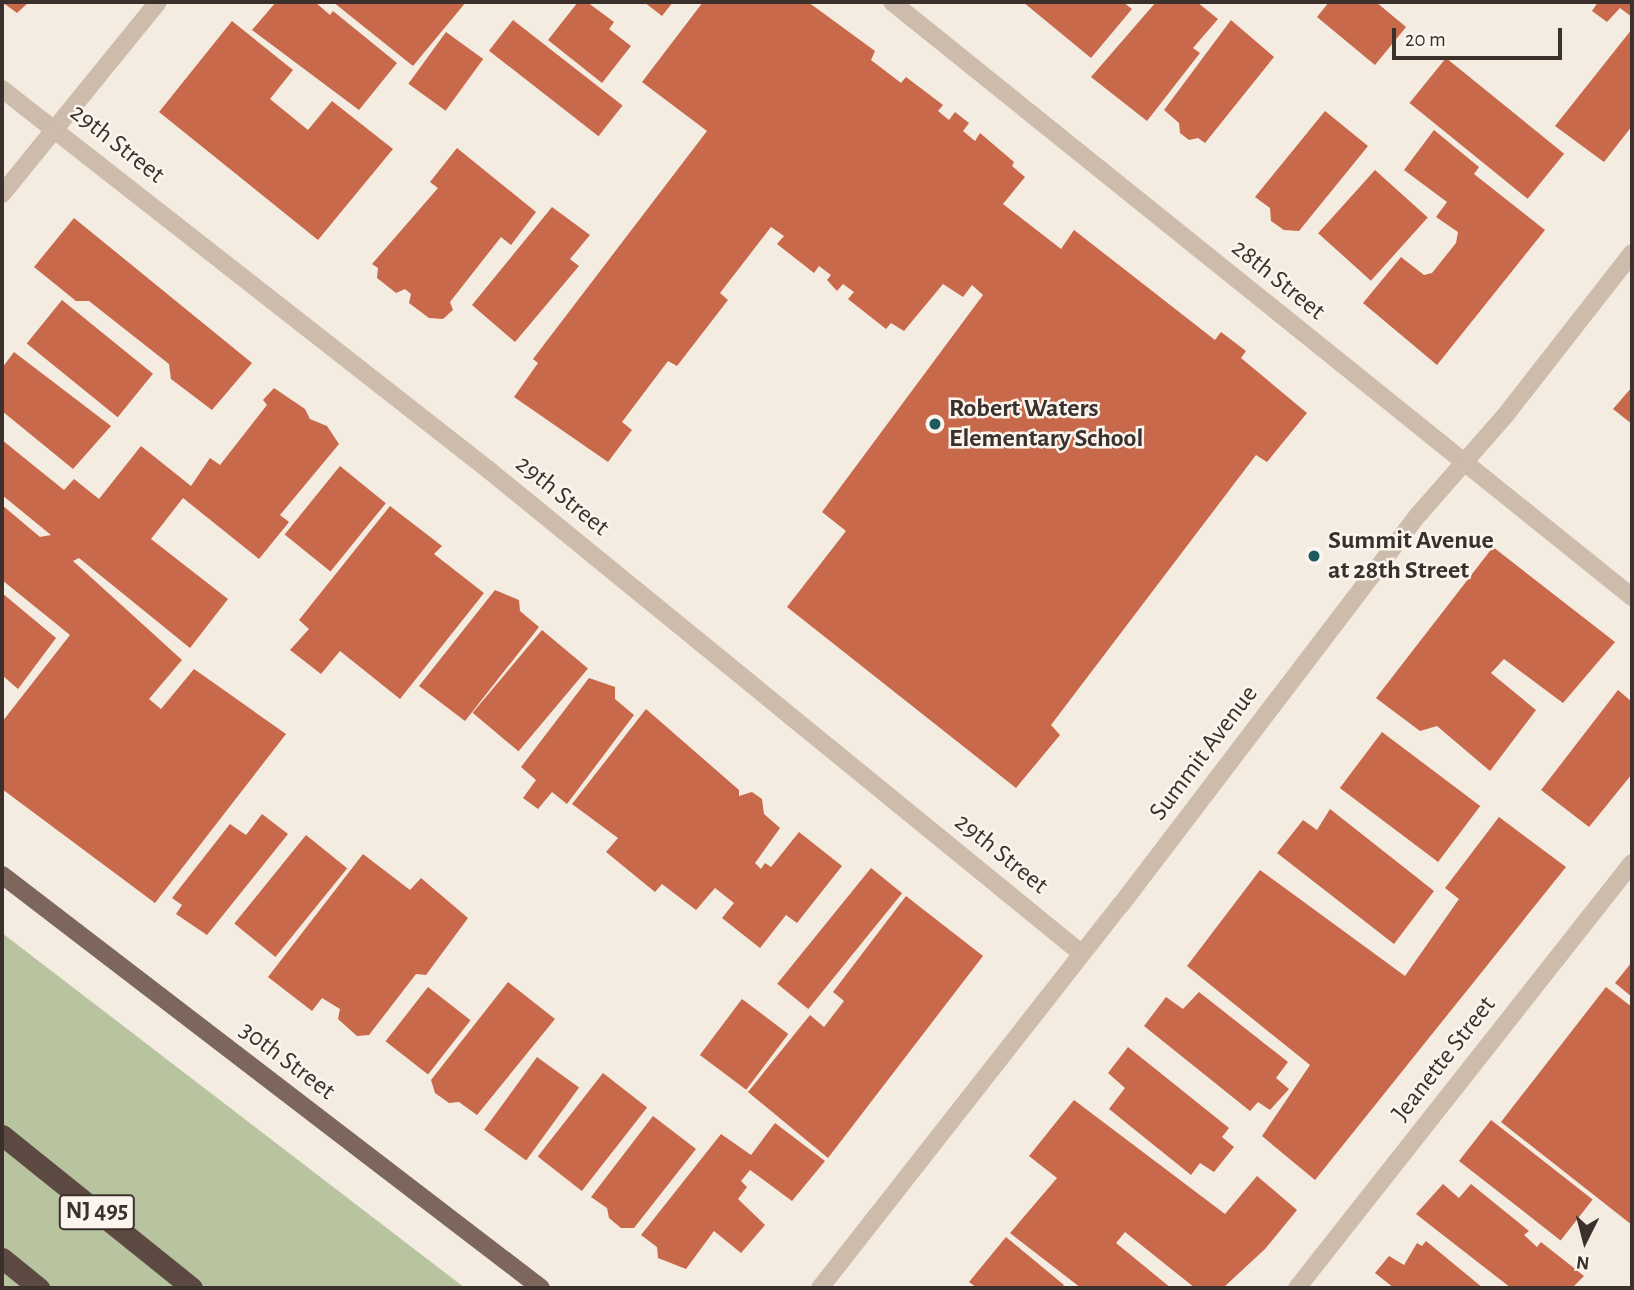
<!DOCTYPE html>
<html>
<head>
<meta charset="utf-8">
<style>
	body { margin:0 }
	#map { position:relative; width:1634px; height:1290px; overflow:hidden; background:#f4ebe1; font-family:"Alegreya Sans",sans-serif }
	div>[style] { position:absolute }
	.green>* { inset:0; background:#b8c4a0 }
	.building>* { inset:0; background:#c8694b; transform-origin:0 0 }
	.minor>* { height:18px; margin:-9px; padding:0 9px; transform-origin:9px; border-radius:9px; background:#cdbbac }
	.major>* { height:18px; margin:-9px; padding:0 9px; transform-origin:9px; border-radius:9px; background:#7d675c }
	.highway>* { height:21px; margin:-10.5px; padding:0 10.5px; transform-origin:10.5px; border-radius:10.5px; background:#5c4a42 }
	.dots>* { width:19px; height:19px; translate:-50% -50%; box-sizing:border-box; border:4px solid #fbf5ee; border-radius:50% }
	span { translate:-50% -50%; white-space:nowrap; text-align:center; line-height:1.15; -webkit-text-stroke:5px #fbf5ee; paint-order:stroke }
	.shield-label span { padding:2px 5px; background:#fbf5ee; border:2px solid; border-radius:5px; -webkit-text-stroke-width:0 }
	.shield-label { font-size:24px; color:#3b302b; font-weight:700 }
	.street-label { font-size:26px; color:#3b302b }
	.poi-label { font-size:26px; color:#3b302b; font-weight:700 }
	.left { translate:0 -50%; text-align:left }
	.frame { position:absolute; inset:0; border:4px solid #3b302b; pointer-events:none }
	.north { position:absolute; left:1550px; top:1206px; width:70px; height:70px; -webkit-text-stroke:5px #fbf5ee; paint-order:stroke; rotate:186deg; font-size:19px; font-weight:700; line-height:28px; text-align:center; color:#3b302b }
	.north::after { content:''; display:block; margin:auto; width:24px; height:32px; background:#3b302b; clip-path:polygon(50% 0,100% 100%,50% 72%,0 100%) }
	.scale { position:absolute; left:1392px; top:28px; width:170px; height:32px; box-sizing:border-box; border:4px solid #3b302b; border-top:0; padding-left:9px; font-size:21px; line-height:24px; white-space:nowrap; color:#3b302b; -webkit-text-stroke:5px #fbf5ee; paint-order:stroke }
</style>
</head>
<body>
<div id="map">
	<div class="green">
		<i style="clip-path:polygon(2px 933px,465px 1288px,2px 1288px)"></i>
	</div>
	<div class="building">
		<i style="clip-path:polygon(2px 2px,29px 2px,17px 13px)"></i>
		<i style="clip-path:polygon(276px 2px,315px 2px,330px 15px,333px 11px,397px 63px,359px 110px,252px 30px)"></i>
		<i style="clip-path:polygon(333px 2px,466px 2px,413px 66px)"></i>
		<i style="clip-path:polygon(578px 2px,587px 2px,614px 22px,609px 29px,631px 46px,602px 83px,548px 40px)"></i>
		<i style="clip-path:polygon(644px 2px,673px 2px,662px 16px)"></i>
		<i style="clip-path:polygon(703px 2px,808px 2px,875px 51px,871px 60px,901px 83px,906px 77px,943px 105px,938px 111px,949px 120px,955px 112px,969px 123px,963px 131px,975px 141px,980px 133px,1014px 162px,1012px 166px,1025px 177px,1003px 204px,1061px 249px,1074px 230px,1215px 340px,1221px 332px,1246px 351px,1241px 358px,1307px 413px,1267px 462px,1256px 455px,1051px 725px,1060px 735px,1016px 788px,787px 607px,846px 531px,822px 512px,983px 295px,972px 285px,963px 297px,943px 284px,904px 331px,891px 323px,886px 329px,848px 299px,854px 292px,843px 284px,837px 291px,827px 280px,831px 275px,819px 266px,814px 273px,777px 244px,784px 236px,771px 227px,720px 293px,728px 300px,677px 366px,668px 361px,622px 422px,632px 430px,608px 462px,514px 397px,538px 363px,533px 359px,707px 131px,642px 82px)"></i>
		<i style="clip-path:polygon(1023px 2px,1123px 2px,1132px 9px,1091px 58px)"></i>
		<i style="clip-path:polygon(1156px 2px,1197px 2px,1218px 19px,1193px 48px,1200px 53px,1147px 121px,1091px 77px)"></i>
		<i style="clip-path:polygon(1329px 2px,1376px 2px,1406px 27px,1375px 65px,1317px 17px)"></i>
		<i style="clip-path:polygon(1598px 2px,1632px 2px,1632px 17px,1620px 8px,1607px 22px,1592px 11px)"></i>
		<i style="left:513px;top:20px;width:139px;height:39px;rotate:38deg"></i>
		<i style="clip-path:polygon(1231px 20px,1274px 57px,1205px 143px,1198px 138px,1189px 140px,1180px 133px,1179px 123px,1164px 110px)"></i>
		<i style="clip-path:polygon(232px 21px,293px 70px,270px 99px,308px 130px,332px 101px,393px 149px,318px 240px,159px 112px)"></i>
		<i style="clip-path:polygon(1632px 29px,1632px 126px,1604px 162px,1555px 126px)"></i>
		<i style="left:446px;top:32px;width:46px;height:64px;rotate:36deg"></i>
		<i style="left:1446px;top:58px;width:152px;height:58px;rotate:39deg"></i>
		<i style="clip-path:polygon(1325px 111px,1368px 146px,1299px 231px,1284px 230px,1271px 221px,1270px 208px,1255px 197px)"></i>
		<i style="clip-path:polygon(1434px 130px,1479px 167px,1474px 174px,1545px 230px,1437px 365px,1363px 303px,1401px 257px,1424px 275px,1432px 273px,1456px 243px,1458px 232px,1436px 217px,1447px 202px,1404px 170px)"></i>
		<i style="clip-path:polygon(457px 148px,536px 212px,511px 245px,501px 237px,450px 302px,453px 310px,443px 319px,429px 318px,409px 303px,411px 294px,405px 289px,396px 293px,377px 278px,378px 268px,372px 264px,438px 188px,430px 182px)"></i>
		<i style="left:1375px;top:170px;width:71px;height:85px;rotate:42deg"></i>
		<i style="clip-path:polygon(552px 207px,590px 235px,570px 259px,579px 266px,515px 342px,472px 305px)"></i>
		<i style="clip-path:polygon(74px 218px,252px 363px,212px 410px,171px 379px,169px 364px,89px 301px,76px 301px,34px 267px)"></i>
		<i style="left:62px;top:300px;width:117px;height:56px;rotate:39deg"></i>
		<i style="clip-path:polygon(14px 352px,111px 426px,73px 469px,2px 411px,2px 368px)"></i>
		<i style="clip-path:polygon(1632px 387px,1632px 424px,1613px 409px)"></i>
		<i style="clip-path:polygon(274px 388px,305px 409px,310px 419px,327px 426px,339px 444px,280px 515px,289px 522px,259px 559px,183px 498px,151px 539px,228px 599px,190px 648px,79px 558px,73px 561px,182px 660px,149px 699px,161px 709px,194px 669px,286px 734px,155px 903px,2px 789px,2px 722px,70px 635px,2px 580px,2px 505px,40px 537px,51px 535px,2px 495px,2px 440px,64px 490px,74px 479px,99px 499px,141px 446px,191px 486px,210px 458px,220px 465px,267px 405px,263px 400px)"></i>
		<i style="left:340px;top:466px;width:59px;height:88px;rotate:39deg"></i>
		<i style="clip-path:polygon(390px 506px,442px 546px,434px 554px,484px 593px,400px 699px,340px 651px,321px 674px,290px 650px,309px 629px,299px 620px)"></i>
		<i style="clip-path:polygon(1493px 547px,1615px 642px,1563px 703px,1504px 659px,1491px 673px,1536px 710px,1490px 771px,1437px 726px,1420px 731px,1376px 698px)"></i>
		<i style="clip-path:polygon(495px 590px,519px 600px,520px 611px,539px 627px,465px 721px,419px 686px)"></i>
		<i style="clip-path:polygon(2px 593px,56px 638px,18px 689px,2px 675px)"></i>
		<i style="left:542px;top:630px;width:60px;height:108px;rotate:40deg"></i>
		<i style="clip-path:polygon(589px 678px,615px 687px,615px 699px,634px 715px,567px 804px,552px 792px,538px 809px,523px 798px,536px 780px,521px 767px)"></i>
		<i style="clip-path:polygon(1618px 690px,1632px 702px,1632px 774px,1589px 827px,1541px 790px)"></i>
		<i style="clip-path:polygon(646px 709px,739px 790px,739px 796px,752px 792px,762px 799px,764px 814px,780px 828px,755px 863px,761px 869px,765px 863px,771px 867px,799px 832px,842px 866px,797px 923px,786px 915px,760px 948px,722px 918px,734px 903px,715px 888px,696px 910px,662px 884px,655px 892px,606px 852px,618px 838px,572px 804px)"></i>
		<i style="left:1382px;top:732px;width:123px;height:70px;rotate:37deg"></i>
		<i style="clip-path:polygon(1330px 809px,1434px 891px,1394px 944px,1277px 853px,1303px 820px,1317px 830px)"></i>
		<i style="clip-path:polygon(262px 814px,288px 834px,207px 935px,176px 914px,182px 905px,172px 898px,230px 824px,246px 835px)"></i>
		<i style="clip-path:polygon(1499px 817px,1566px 867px,1315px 1180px,1262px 1136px,1310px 1065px,1187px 966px,1260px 870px,1405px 976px,1459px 899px,1445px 888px)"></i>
		<i style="left:306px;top:835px;width:53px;height:114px;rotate:39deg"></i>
		<i style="clip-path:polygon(363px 854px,410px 890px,421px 878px,468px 918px,426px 975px,416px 974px,369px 1035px,357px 1036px,338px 1019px,340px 1009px,322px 998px,312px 1011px,268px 977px)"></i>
		<i style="left:871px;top:868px;width:40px;height:149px;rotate:39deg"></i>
		<i style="clip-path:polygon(906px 896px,983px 956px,828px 1158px,748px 1092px,810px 1015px,824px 1027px,844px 1001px,833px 992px)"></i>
		<i style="clip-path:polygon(1632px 962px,1632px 997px,1615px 983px)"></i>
		<i style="clip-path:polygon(508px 982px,555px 1019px,477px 1115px,459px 1102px,449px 1103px,435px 1093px,431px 1080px)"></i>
		<i style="left:428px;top:987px;width:54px;height:69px;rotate:38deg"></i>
		<i style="clip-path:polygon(1606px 987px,1632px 1007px,1632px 1225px,1501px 1122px)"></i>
		<i style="clip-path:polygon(1199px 992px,1288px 1062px,1276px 1078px,1289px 1089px,1270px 1110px,1258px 1102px,1250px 1111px,1144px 1026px,1166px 997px,1183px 1009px)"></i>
		<i style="left:742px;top:999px;width:58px;height:70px;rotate:37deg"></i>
		<i style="clip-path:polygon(1128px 1047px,1229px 1128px,1222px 1137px,1234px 1147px,1214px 1172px,1200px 1163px,1191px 1175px,1109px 1109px,1125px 1088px,1108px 1073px)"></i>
		<i style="left:537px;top:1057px;width:52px;height:90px;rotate:36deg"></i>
		<i style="left:603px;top:1073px;width:56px;height:106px;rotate:38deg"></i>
		<i style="clip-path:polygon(1074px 1100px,1225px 1214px,1257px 1176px,1297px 1210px,1265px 1249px,1223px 1288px,1195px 1288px,1125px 1232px,1116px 1243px,1171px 1288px,1081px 1288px,1010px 1233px,1057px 1178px,1029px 1156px)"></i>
		<i style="clip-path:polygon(653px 1116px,696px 1149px,634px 1228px,621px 1228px,609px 1218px,607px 1208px,591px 1197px)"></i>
		<i style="left:1491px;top:1120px;width:129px;height:52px;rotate:38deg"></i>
		<i style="clip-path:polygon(775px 1123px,825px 1161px,792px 1201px,750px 1170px,741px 1181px,747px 1187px,738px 1199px,765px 1225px,741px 1253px,714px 1231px,686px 1269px,658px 1258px,657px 1247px,641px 1235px,721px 1134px,751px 1155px)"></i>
		<i style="clip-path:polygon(1443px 1184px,1459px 1198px,1471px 1184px,1529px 1231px,1524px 1235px,1537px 1247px,1541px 1242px,1584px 1276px,1572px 1288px,1511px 1288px,1416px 1214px)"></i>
		<i style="clip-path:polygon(1006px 1237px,1064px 1285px,1061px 1288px,977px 1288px,969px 1282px)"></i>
		<i style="clip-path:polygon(1426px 1241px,1483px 1288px,1394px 1288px,1375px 1273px,1389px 1256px,1404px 1265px,1417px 1243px,1422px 1246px)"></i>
	</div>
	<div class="minor">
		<i style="left:892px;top:2px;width:950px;rotate:38.8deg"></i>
		<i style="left:2px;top:89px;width:620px;rotate:38.05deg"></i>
		<i style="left:490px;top:471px;width:763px;rotate:39.2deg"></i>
		<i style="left:2px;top:194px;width:247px;rotate:-50.9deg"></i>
		<i style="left:820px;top:1288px;width:486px;rotate:-51.9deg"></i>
		<i style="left:1120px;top:906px;width:493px;rotate:-52.7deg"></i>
		<i style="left:1419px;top:514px;width:129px;rotate:-48.8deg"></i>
		<i style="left:1504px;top:417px;width:208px;rotate:-52deg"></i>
		<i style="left:1297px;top:1288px;width:541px;rotate:-51.75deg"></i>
	</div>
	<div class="major">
		<i style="left:2px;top:875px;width:679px;rotate:37.46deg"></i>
	</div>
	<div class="highway">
		<i style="left:2px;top:1135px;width:244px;rotate:38.8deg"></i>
		<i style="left:2px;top:1258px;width:48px;rotate:39deg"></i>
	</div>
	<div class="dots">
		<i style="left:935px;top:424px;background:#1f5a5e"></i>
		<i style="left:1314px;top:556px;background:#1f5a5e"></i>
	</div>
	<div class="shield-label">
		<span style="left:97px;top:1212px">NJ 495</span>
	</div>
	<div class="street-label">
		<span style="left:117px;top:144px;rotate:38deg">29th Street</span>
		<span style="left:1278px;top:280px;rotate:39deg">28th Street</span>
		<span style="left:562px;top:496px;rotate:39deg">29th Street</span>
		<span style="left:1204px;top:753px;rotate:-53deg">Summit Avenue</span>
		<span style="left:1001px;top:854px;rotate:39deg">29th Street</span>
		<span style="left:1444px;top:1059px;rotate:-52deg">Jeanette Street</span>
		<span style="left:287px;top:1061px;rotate:37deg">30th Street</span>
	</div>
	<div class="poi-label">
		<span class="left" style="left:949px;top:424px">Robert Waters<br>Elementary School</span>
		<span class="left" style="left:1328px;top:556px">Summit Avenue<br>at 28th Street</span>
	</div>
	<div class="frame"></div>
	<div class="north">N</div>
	<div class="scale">20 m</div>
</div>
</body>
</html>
